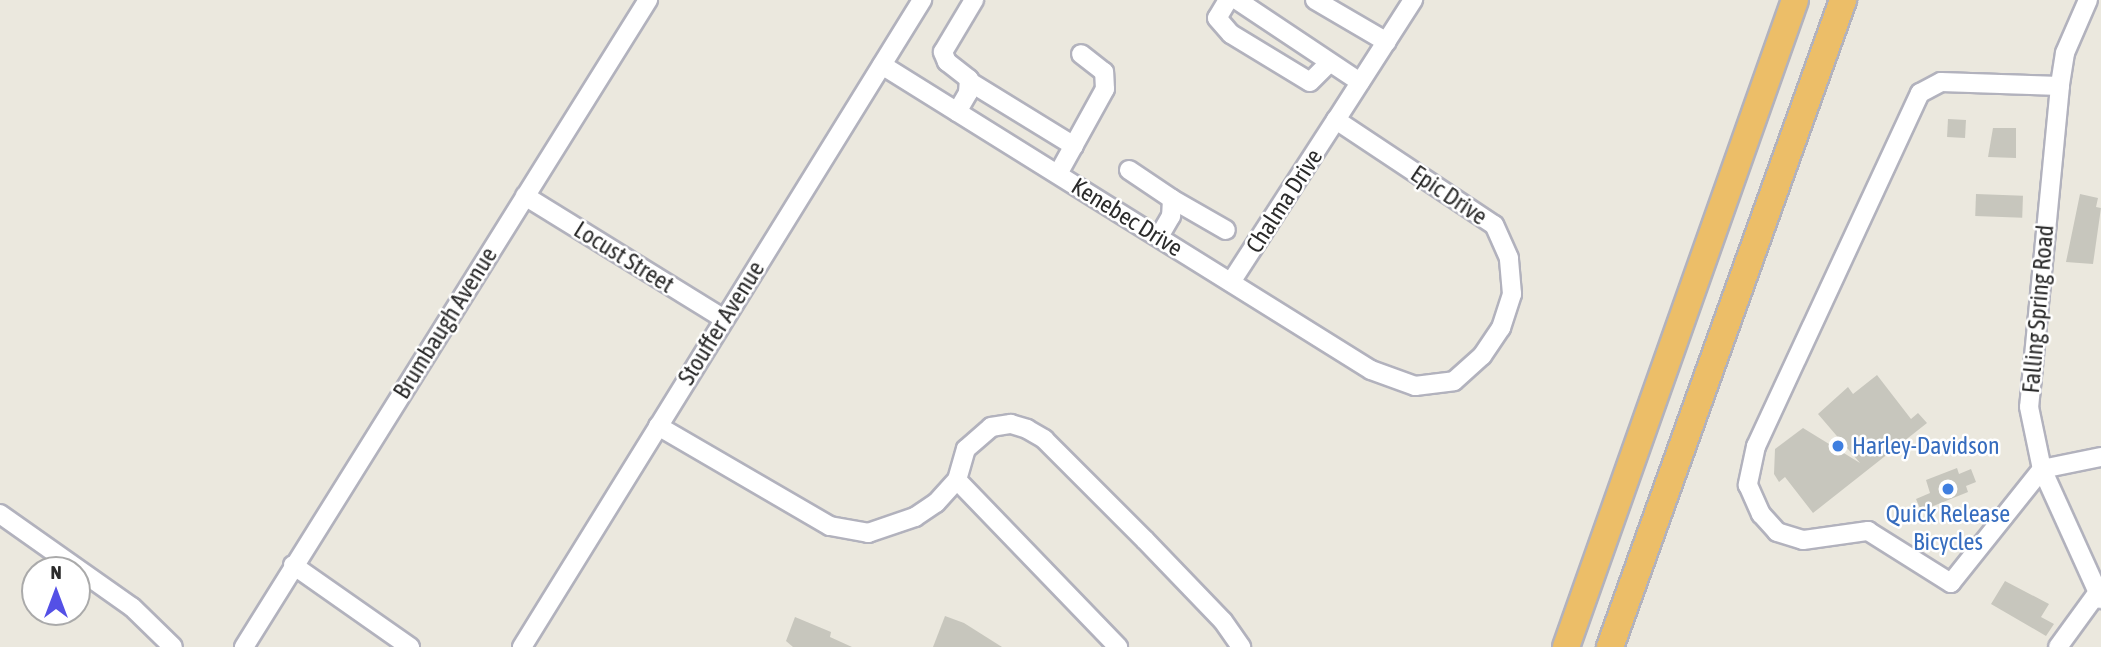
<!DOCTYPE html>
<html>
<head>
<meta charset="utf-8">
<style>
	body { margin:0 }
	#map { position:relative; width:2101px; height:647px; overflow:hidden; background:#ebe8de; font-family:"Asap Condensed",sans-serif }
	div>[style] { position:absolute }
	.building>* { inset:0; background:#c7c6bd; transform-origin:0 0 }
	.roads { filter:drop-shadow(2px 0 #b2b2bd) drop-shadow(-2px 0 #b2b2bd) drop-shadow(0 2px #b2b2bd) drop-shadow(0 -2px #b2b2bd) }
	.minor>* { height:18px; margin:-9px; padding:0 9px; transform-origin:9px; border-radius:9px; background:#fff }
	.highway>* { height:26px; margin:-13px; padding:0 13px; transform-origin:13px; border-radius:13px; background:#ecbe68 }
	.dots>* { width:19px; height:19px; translate:-50% -50%; box-sizing:border-box; border:4px solid #fff; border-radius:50% }
	span { translate:-50% -50%; white-space:nowrap; text-align:center; line-height:1.15; -webkit-text-stroke:5px #fff; paint-order:stroke }
	.street-label { font-size:24px; color:#2b2b2b }
	.shop-label { font-size:24px; color:#366cbe }
	.left { translate:0 -50%; text-align:left }
	.north { position:absolute; left:21px; top:556px; width:70px; height:70px; box-sizing:border-box; background:#fff; border:2px solid #aaa; border-radius:50%; rotate:0deg; font-size:19px; font-weight:700; line-height:28px; text-align:center; color:#2b2b2b }
	.north::after { content:''; display:block; margin:auto; width:24px; height:32px; background:#5450e6; clip-path:polygon(50% 0,100% 100%,50% 72%,0 100%) }
</style>
</head>
<body>
<div id="map">
	<div class="building">
		<i style="left:1948px;top:119px;width:18px;height:18px;rotate:3deg"></i>
		<i style="clip-path:polygon(1993px 128px,2016px 128px,2016px 158px,1988px 157px)"></i>
		<i style="left:1976px;top:194px;width:47px;height:22px;rotate:2deg"></i>
		<i style="clip-path:polygon(2080px 194px,2098px 198px,2096px 207px,2101px 208px,2093px 264px,2066px 262px)"></i>
		<i style="clip-path:polygon(1877px 375px,1911px 419px,1918px 413px,1927px 423px,1813px 513px,1785px 477px,1779px 482px,1774px 474px,1775px 449px,1803px 428px,1860px 463px,1818px 414px,1848px 387px,1853px 394px)"></i>
		<i style="clip-path:polygon(1957px 468px,1959px 474px,1971px 469px,1976px 482px,1966px 486px,1968px 492px,1921px 511px,1916px 499px,1930px 493px,1926px 480px)"></i>
		<i style="clip-path:polygon(2005px 581px,2049px 604px,2041px 617px,2054px 624px,2046px 636px,1991px 604px)"></i>
		<i style="clip-path:polygon(945px 616px,964px 623px,1002px 647px,933px 647px)"></i>
		<i style="clip-path:polygon(795px 617px,831px 632px,830px 637px,852px 647px,793px 647px,786px 641px)"></i>
	</div>
	<div class="roads">
		<div class="minor">
			<i style="left:1228px;top:0;width:21px;rotate:121deg"></i>
			<i style="left:1217px;top:18px;width:21px;rotate:49deg"></i>
			<i style="left:1231px;top:34px;width:92px;rotate:31.3deg"></i>
			<i style="left:1310px;top:82px;width:27px;rotate:-45deg"></i>
			<i style="left:1237px;top:0;width:148px;rotate:33.7deg"></i>
			<i style="left:1315px;top:0;width:83px;rotate:30.3deg"></i>
			<i style="left:2088px;top:0;width:58px;rotate:113.5deg"></i>
			<i style="left:2065px;top:53px;width:33px;rotate:99deg"></i>
			<i style="left:2060px;top:86px;width:322px;rotate:95.5deg"></i>
			<i style="left:2029px;top:407px;width:63px;rotate:78.2deg"></i>
			<i style="left:2042px;top:469px;width:143px;rotate:65.6deg"></i>
			<i style="left:882px;top:65px;width:576px;rotate:31.95deg"></i>
			<i style="left:1371px;top:370px;width:47px;rotate:20deg"></i>
			<i style="left:1415px;top:386px;width:39px;rotate:-7deg"></i>
			<i style="left:1454px;top:381px;width:38px;rotate:-42deg"></i>
			<i style="left:1482px;top:356px;width:34px;rotate:-56deg"></i>
			<i style="left:1501px;top:328px;width:36px;rotate:-72deg"></i>
			<i style="left:1512px;top:294px;width:36px;rotate:-95deg"></i>
			<i style="left:1509px;top:258px;width:36px;rotate:-114deg"></i>
			<i style="left:1494px;top:225px;width:190px;rotate:-146.4deg"></i>
			<i style="left:1336px;top:120px;width:143px;rotate:-57.3deg"></i>
			<i style="left:970px;top:82px;width:122px;rotate:31.6deg"></i>
			<i style="left:2060px;top:86px;width:119px;rotate:-178.1deg"></i>
			<i style="left:1941px;top:82px;width:24px;rotate:152deg"></i>
			<i style="left:1920px;top:93px;width:389px;rotate:114.9deg"></i>
			<i style="left:1756px;top:446px;width:40px;rotate:102deg"></i>
			<i style="left:1748px;top:485px;width:32px;rotate:66deg"></i>
			<i style="left:1761px;top:514px;width:24px;rotate:48deg"></i>
			<i style="left:1777px;top:532px;width:27px;rotate:17deg"></i>
			<i style="left:1803px;top:540px;width:66px;rotate:-7.9deg"></i>
			<i style="left:1868px;top:531px;width:98px;rotate:32.1deg"></i>
			<i style="left:1951px;top:583px;width:146px;rotate:-51.4deg"></i>
			<i style="left:2042px;top:469px;width:60px;rotate:-11.5deg"></i>
			<i style="left:957px;top:112px;width:22px;rotate:-60deg"></i>
			<i style="left:968px;top:93px;width:14px;rotate:-86deg"></i>
			<i style="left:969px;top:79px;width:28px;rotate:-142deg"></i>
			<i style="left:947px;top:62px;width:11px;rotate:-112deg"></i>
			<i style="left:943px;top:52px;width:61px;rotate:-59.2deg"></i>
			<i style="left:1129px;top:170px;width:52px;rotate:34deg"></i>
			<i style="left:1172px;top:199px;width:17px;rotate:93deg"></i>
			<i style="left:1171px;top:216px;width:24px;rotate:120deg"></i>
			<i style="left:1058px;top:174px;width:97px;rotate:-61.1deg"></i>
			<i style="left:1105px;top:89px;width:17px;rotate:-93deg"></i>
			<i style="left:1104px;top:72px;width:29px;rotate:-142deg"></i>
			<i style="left:525px;top:196px;width:234px;rotate:31.7deg"></i>
			<i style="left:1172px;top:199px;width:62px;rotate:29.9deg"></i>
			<i style="left:1231px;top:282px;width:193px;rotate:-57.1deg"></i>
			<i style="left:658px;top:426px;width:199px;rotate:30.2deg"></i>
			<i style="left:830px;top:526px;width:39px;rotate:10deg"></i>
			<i style="left:868px;top:533px;width:50px;rotate:-18.8deg"></i>
			<i style="left:915px;top:517px;width:25px;rotate:-34deg"></i>
			<i style="left:936px;top:503px;width:31px;rotate:-48deg"></i>
			<i style="left:957px;top:480px;width:32px;rotate:-74deg"></i>
			<i style="left:966px;top:449px;width:33px;rotate:-41deg"></i>
			<i style="left:991px;top:427px;width:20px;rotate:-9deg"></i>
			<i style="left:1011px;top:424px;width:17px;rotate:17deg"></i>
			<i style="left:1027px;top:429px;width:20px;rotate:30deg"></i>
			<i style="left:1044px;top:439px;width:143px;rotate:45deg"></i>
			<i style="left:1145px;top:540px;width:112px;rotate:46.1deg"></i>
			<i style="left:1223px;top:621px;width:32px;rotate:55deg"></i>
			<i style="left:957px;top:480px;width:232px;rotate:46deg"></i>
			<i style="left:0;top:514px;width:161px;rotate:35.2deg"></i>
			<i style="left:132px;top:607px;width:57px;rotate:44.3deg"></i>
			<i style="left:293px;top:565px;width:143px;rotate:35deg"></i>
			<i style="left:244px;top:647px;width:763px;rotate:-58.02deg"></i>
			<i style="left:522px;top:647px;width:761px;rotate:-58.27deg"></i>
			<i style="left:2058px;top:647px;width:68px;rotate:-54deg"></i>
		</div>
		<div class="highway">
			<i style="left:1566px;top:647px;width:686px;rotate:-70.51deg"></i>
			<i style="left:1610px;top:647px;width:688px;rotate:-70.19deg"></i>
		</div>
	</div>
	<div class="dots">
		<i style="left:1838px;top:446px;background:#3f7fe0"></i>
		<i style="left:1948px;top:489px;background:#3f7fe0"></i>
	</div>
	<div class="street-label">
		<span style="left:1449px;top:195px;rotate:34deg">Epic Drive</span>
		<span style="left:1284px;top:201px;rotate:-57deg">Chalma Drive</span>
		<span style="left:1127px;top:217px;rotate:32deg">Kenebec Drive</span>
		<span style="left:624px;top:257px;rotate:32deg">Locust Street</span>
		<span style="left:2038px;top:309px;rotate:-85deg">Falling Spring Road</span>
		<span style="left:445px;top:323px;rotate:-58deg">Brumbaugh Avenue</span>
		<span style="left:721px;top:323px;rotate:-58deg">Stouffer Avenue</span>
	</div>
	<div class="shop-label">
		<span class="left" style="left:1852px;top:446px">Harley-Davidson</span>
		<span style="left:1948px;top:528px">Quick Release<br>Bicycles</span>
	</div>
	<div class="north">N</div>
</div>
</body>
</html>
